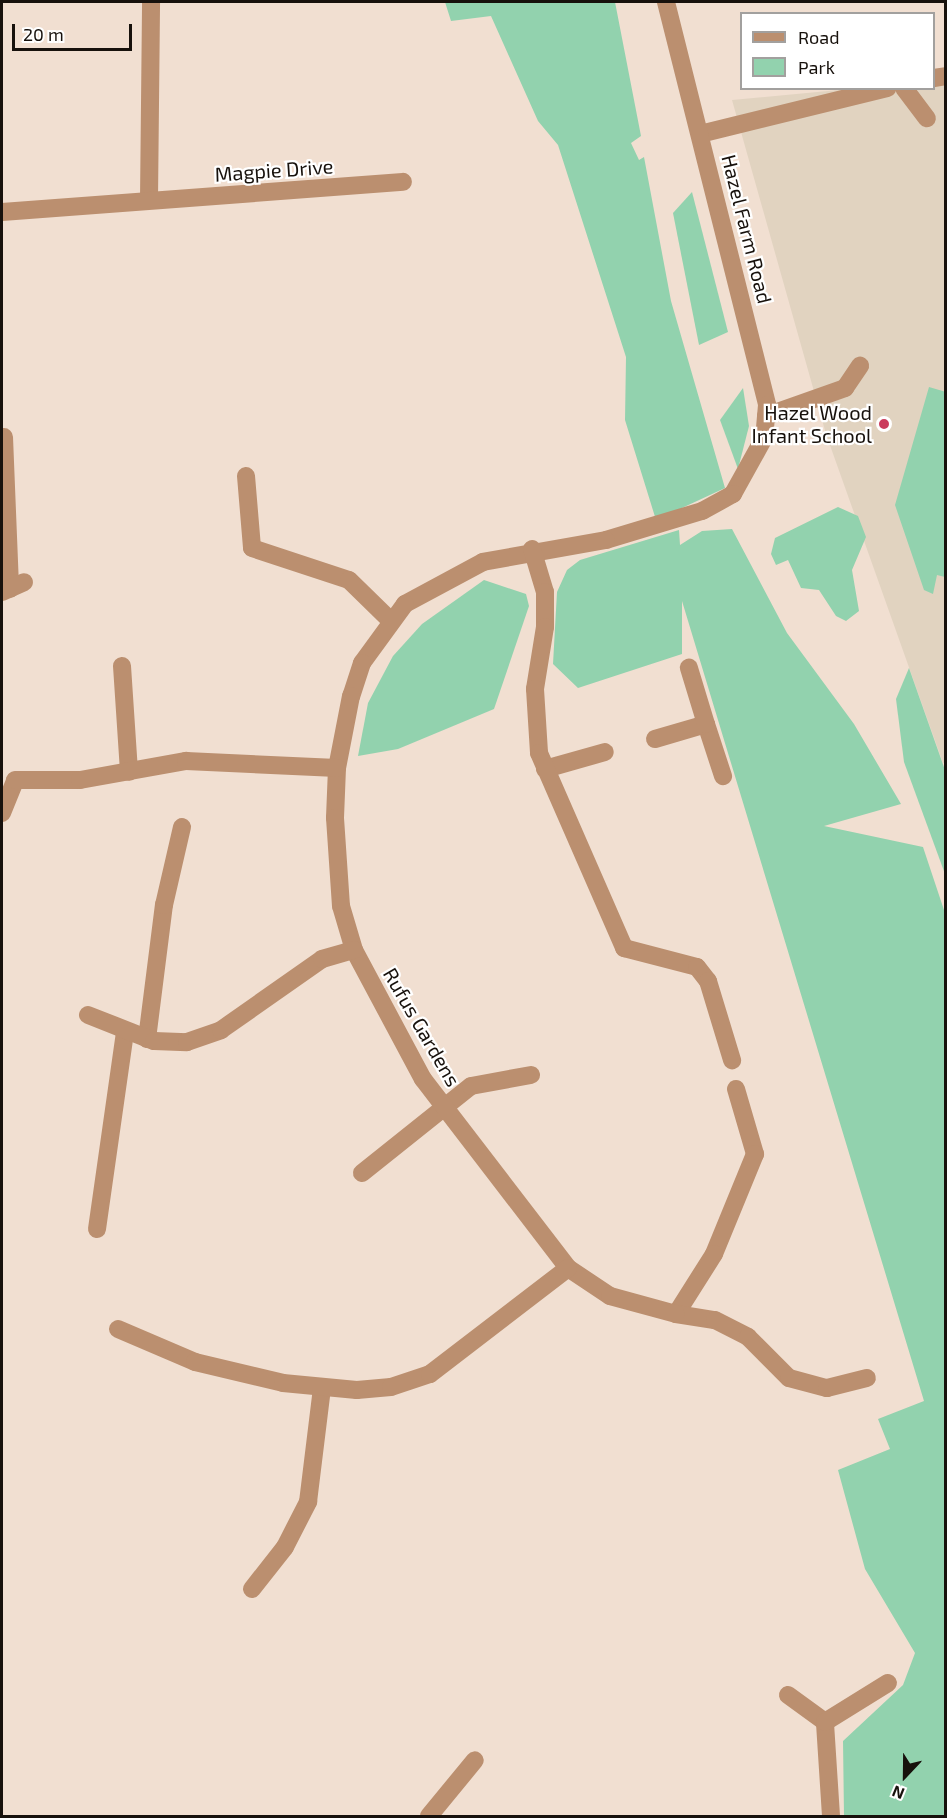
<!DOCTYPE html>
<html>
<head>
<meta charset="utf-8">
<style>
	body { margin:0 }
	#map { position:relative; width:947px; height:1818px; overflow:hidden; background:#f1dfd1; font-family:"Exo 2",sans-serif }
	div>[style] { position:absolute }
	.education>* { inset:0; background:#e1d3c0 }
	.green>* { inset:0; background:#92d2ae }
	.lane>* { height:18px; margin:-9px; padding:0 9px; transform-origin:9px; border-radius:9px; background:#bb8f6f }
	.street>* { height:18px; margin:-9px; padding:0 9px; transform-origin:9px; border-radius:9px; background:#bb8f6f }
	.dots>* { width:16px; height:16px; translate:-50% -50%; box-sizing:border-box; border:3px solid #fff; border-radius:50% }
	span { translate:-50% -50%; white-space:nowrap; text-align:center; line-height:1.15; -webkit-text-stroke:4.5px #fff; paint-order:stroke }
	.street-label { font-size:20px; color:#17110c }
	.poi-label { font-size:20px; color:#17110c }
	.right { translate:-100% -50%; text-align:right }
	.frame { position:absolute; inset:0; border:3px solid #17110c; pointer-events:none }
	.legend { position:absolute; left:740px; top:12px; width:195px; height:78px; box-sizing:border-box; background:#fff; border:2px solid #a2a09e; margin:0; padding:8px 10px; list-style:none; font-size:18px; color:#17110c }
	.legend li { display:flex; align-items:center; gap:12px; height:30px }
	.legend b { width:30px; border:2px solid #a2a09e }
	.north { position:absolute; left:875px; top:1746px; width:60px; height:60px; -webkit-text-stroke:4px #fff; paint-order:stroke; rotate:202deg; font-size:16px; font-weight:700; line-height:24px; text-align:center; color:#17110c }
	.north::after { content:''; display:block; margin:auto; width:21px; height:27px; background:#17110c; clip-path:polygon(50% 0,100% 100%,50% 72%,0 100%) }
	.scale { position:absolute; left:12px; top:24px; width:120px; height:27px; box-sizing:border-box; border:3px solid #17110c; border-top:0; padding-left:8px; font-size:18px; line-height:21px; white-space:nowrap; color:#17110c; -webkit-text-stroke:4px #fff; paint-order:stroke }
</style>
</head>
<body>
<div id="map">
	<div class="education">
		<i style="clip-path:polygon(945px 79px,946px 762px,943px 763px,826px 434px,732px 100px,849px 89px,934px 88px,934px 80px)"></i>
	</div>
	<div class="green">
		<i style="clip-path:polygon(445px 2px,615px 2px,641px 136px,631px 143px,639px 160px,644px 157px,671px 301px,725px 488px,656px 520px,625px 420px,626px 357px,558px 145px,538px 121px,491px 16px,451px 21px)"></i>
		<i style="clip-path:polygon(692px 192px,728px 332px,699px 345px,673px 213px)"></i>
		<i style="clip-path:polygon(929px 387px,946px 392px,945px 577px,937px 575px,933px 594px,924px 590px,895px 505px)"></i>
		<i style="clip-path:polygon(743px 388px,749px 426px,738px 469px,720px 420px)"></i>
		<i style="clip-path:polygon(838px 507px,858px 516px,866px 537px,852px 570px,859px 611px,846px 621px,836px 616px,819px 590px,801px 588px,788px 560px,776px 565px,771px 554px,775px 538px)"></i>
		<i style="clip-path:polygon(732px 529px,787px 633px,854px 724px,901px 804px,824px 826px,923px 847px,945px 913px,945px 1816px,844px 1816px,843px 1741px,903px 1685px,915px 1653px,865px 1569px,838px 1470px,890px 1449px,878px 1419px,924px 1401px,682px 601px,682px 654px,578px 688px,553px 664px,557px 592px,567px 570px,580px 560px,679px 530px,680px 545px,702px 531px)"></i>
		<i style="clip-path:polygon(484px 580px,526px 594px,529px 606px,494px 709px,398px 749px,358px 756px,368px 703px,393px 656px,422px 624px)"></i>
		<i style="clip-path:polygon(909px 668px,945px 770px,945px 874px,904px 762px,896px 699px)"></i>
	</div>
	<div class="lane">
		<i style="left:934px;top:78px;width:12px;rotate:-9deg"></i>
		<i style="left:904px;top:88px;width:38px;rotate:53deg"></i>
		<i style="left:700px;top:134px;width:193px;rotate:-13.8deg"></i>
		<i style="left:766px;top:416px;width:84px;rotate:-19.5deg"></i>
		<i style="left:845px;top:388px;width:27px;rotate:-56deg"></i>
		<i style="left:4px;top:437px;width:152px;rotate:87.7deg"></i>
		<i style="left:246px;top:476px;width:72px;rotate:85.2deg"></i>
		<i style="left:252px;top:548px;width:102px;rotate:18.3deg"></i>
		<i style="left:349px;top:580px;width:59px;rotate:44.3deg"></i>
		<i style="left:122px;top:666px;width:106px;rotate:86.2deg"></i>
		<i style="left:706px;top:724px;width:55px;rotate:71.9deg"></i>
		<i style="left:655px;top:739px;width:53px;rotate:-16.4deg"></i>
		<i style="left:706px;top:724px;width:59px;rotate:-106.9deg"></i>
		<i style="left:545px;top:769px;width:62px;rotate:-15.8deg"></i>
		<i style="left:624px;top:948px;width:75px;rotate:14.6deg"></i>
		<i style="left:697px;top:967px;width:18px;rotate:52deg"></i>
		<i style="left:708px;top:981px;width:83px;rotate:73.1deg"></i>
		<i style="left:147px;top:1039px;width:135px;rotate:-82.8deg"></i>
		<i style="left:164px;top:905px;width:80px;rotate:-77deg"></i>
		<i style="left:736px;top:1089px;width:68px;rotate:73.7deg"></i>
		<i style="left:755px;top:1154px;width:108px;rotate:112.3deg"></i>
		<i style="left:714px;top:1254px;width:71px;rotate:122.3deg"></i>
		<i style="left:676px;top:1314px;width:39px;rotate:9deg"></i>
		<i style="left:715px;top:1320px;width:37px;rotate:27deg"></i>
		<i style="left:748px;top:1337px;width:58px;rotate:45deg"></i>
		<i style="left:789px;top:1378px;width:39px;rotate:15deg"></i>
		<i style="left:827px;top:1388px;width:41px;rotate:-14deg"></i>
		<i style="left:362px;top:1173px;width:139px;rotate:-38.6deg"></i>
		<i style="left:471px;top:1086px;width:61px;rotate:-10.4deg"></i>
		<i style="left:97px;top:1229px;width:198px;rotate:-81.9deg"></i>
		<i style="left:118px;top:1329px;width:84px;rotate:23.2deg"></i>
		<i style="left:195px;top:1362px;width:90px;rotate:13.4deg"></i>
		<i style="left:252px;top:1589px;width:53px;rotate:-51.8deg"></i>
		<i style="left:285px;top:1547px;width:51px;rotate:-62.9deg"></i>
		<i style="left:308px;top:1502px;width:115px;rotate:-83deg"></i>
	</div>
	<div class="street">
		<i style="left:666px;top:2px;width:415px;rotate:75.9deg"></i>
		<i style="left:767px;top:405px;width:33px;rotate:95deg"></i>
		<i style="left:764px;top:438px;width:64px;rotate:119deg"></i>
		<i style="left:733px;top:494px;width:35px;rotate:151deg"></i>
		<i style="left:702px;top:511px;width:100px;rotate:163.2deg"></i>
		<i style="left:606px;top:540px;width:125px;rotate:169.9deg"></i>
		<i style="left:483px;top:562px;width:89px;rotate:151.7deg"></i>
		<i style="left:405px;top:604px;width:73px;rotate:126.1deg"></i>
		<i style="left:362px;top:663px;width:35px;rotate:108deg"></i>
		<i style="left:351px;top:696px;width:73px;rotate:101deg"></i>
		<i style="left:337px;top:768px;width:50px;rotate:92.3deg"></i>
		<i style="left:335px;top:818px;width:88px;rotate:86.1deg"></i>
		<i style="left:341px;top:906px;width:46px;rotate:73.5deg"></i>
		<i style="left:354px;top:950px;width:146px;rotate:61.9deg"></i>
		<i style="left:423px;top:1079px;width:238px;rotate:52.5deg"></i>
		<i style="left:568px;top:1268px;width:50px;rotate:33.7deg"></i>
		<i style="left:610px;top:1296px;width:68px;rotate:15.3deg"></i>
		<i style="left:149px;top:199px;width:197px;rotate:-89.4deg"></i>
		<i style="left:2px;top:212px;width:402px;rotate:-4.3deg"></i>
		<i style="left:532px;top:549px;width:45px;rotate:73.2deg"></i>
		<i style="left:545px;top:592px;width:35px;rotate:90deg"></i>
		<i style="left:545px;top:627px;width:63px;rotate:99.2deg"></i>
		<i style="left:535px;top:689px;width:64px;rotate:86.4deg"></i>
		<i style="left:539px;top:753px;width:213px;rotate:66.4deg"></i>
		<i style="left:2px;top:592px;width:24px;rotate:-24deg"></i>
		<i style="left:2px;top:813px;width:35px;rotate:-68deg"></i>
		<i style="left:15px;top:780px;width:65px"></i>
		<i style="left:80px;top:780px;width:108px;rotate:-10.2deg"></i>
		<i style="left:186px;top:761px;width:151px;rotate:2.7deg"></i>
		<i style="left:88px;top:1015px;width:71px;rotate:21.5deg"></i>
		<i style="left:154px;top:1041px;width:33px;rotate:2deg"></i>
		<i style="left:187px;top:1042px;width:36px;rotate:-19deg"></i>
		<i style="left:221px;top:1030px;width:123px;rotate:-35.1deg"></i>
		<i style="left:322px;top:959px;width:33px;rotate:-16deg"></i>
		<i style="left:283px;top:1383px;width:74px;rotate:5.4deg"></i>
		<i style="left:357px;top:1390px;width:34px;rotate:-5deg"></i>
		<i style="left:391px;top:1387px;width:41px;rotate:-18.4deg"></i>
		<i style="left:430px;top:1374px;width:174px;rotate:-37.5deg"></i>
		<i style="left:788px;top:1695px;width:46px;rotate:36.1deg"></i>
		<i style="left:429px;top:1816px;width:72px;rotate:-50.6deg"></i>
		<i style="left:831px;top:1816px;width:94px;rotate:-93.7deg"></i>
		<i style="left:825px;top:1722px;width:74px;rotate:-31.8deg"></i>
	</div>
	<div class="dots">
		<i style="left:884px;top:424px;background:#cb3b5c"></i>
	</div>
	<div class="street-label">
		<span style="left:274px;top:170px;rotate:-4deg">Magpie Drive</span>
		<span style="left:747px;top:229px;rotate:76deg">Hazel Farm Road</span>
		<span style="left:422px;top:1027px;rotate:60deg">Rufus Gardens</span>
	</div>
	<div class="poi-label">
		<span class="right" style="left:872px;top:424px">Hazel Wood<br>Infant School</span>
	</div>
	<div class="frame"></div>
	<ul class="legend">
	<li><b style="height:8px;background:#bb8f6f"></b>Road</li>
	<li><b style="height:16px;background:#92d2ae"></b>Park</li>
	</ul>
	<div class="north">N</div>
	<div class="scale">20 m</div>
</div>
</body>
</html>
